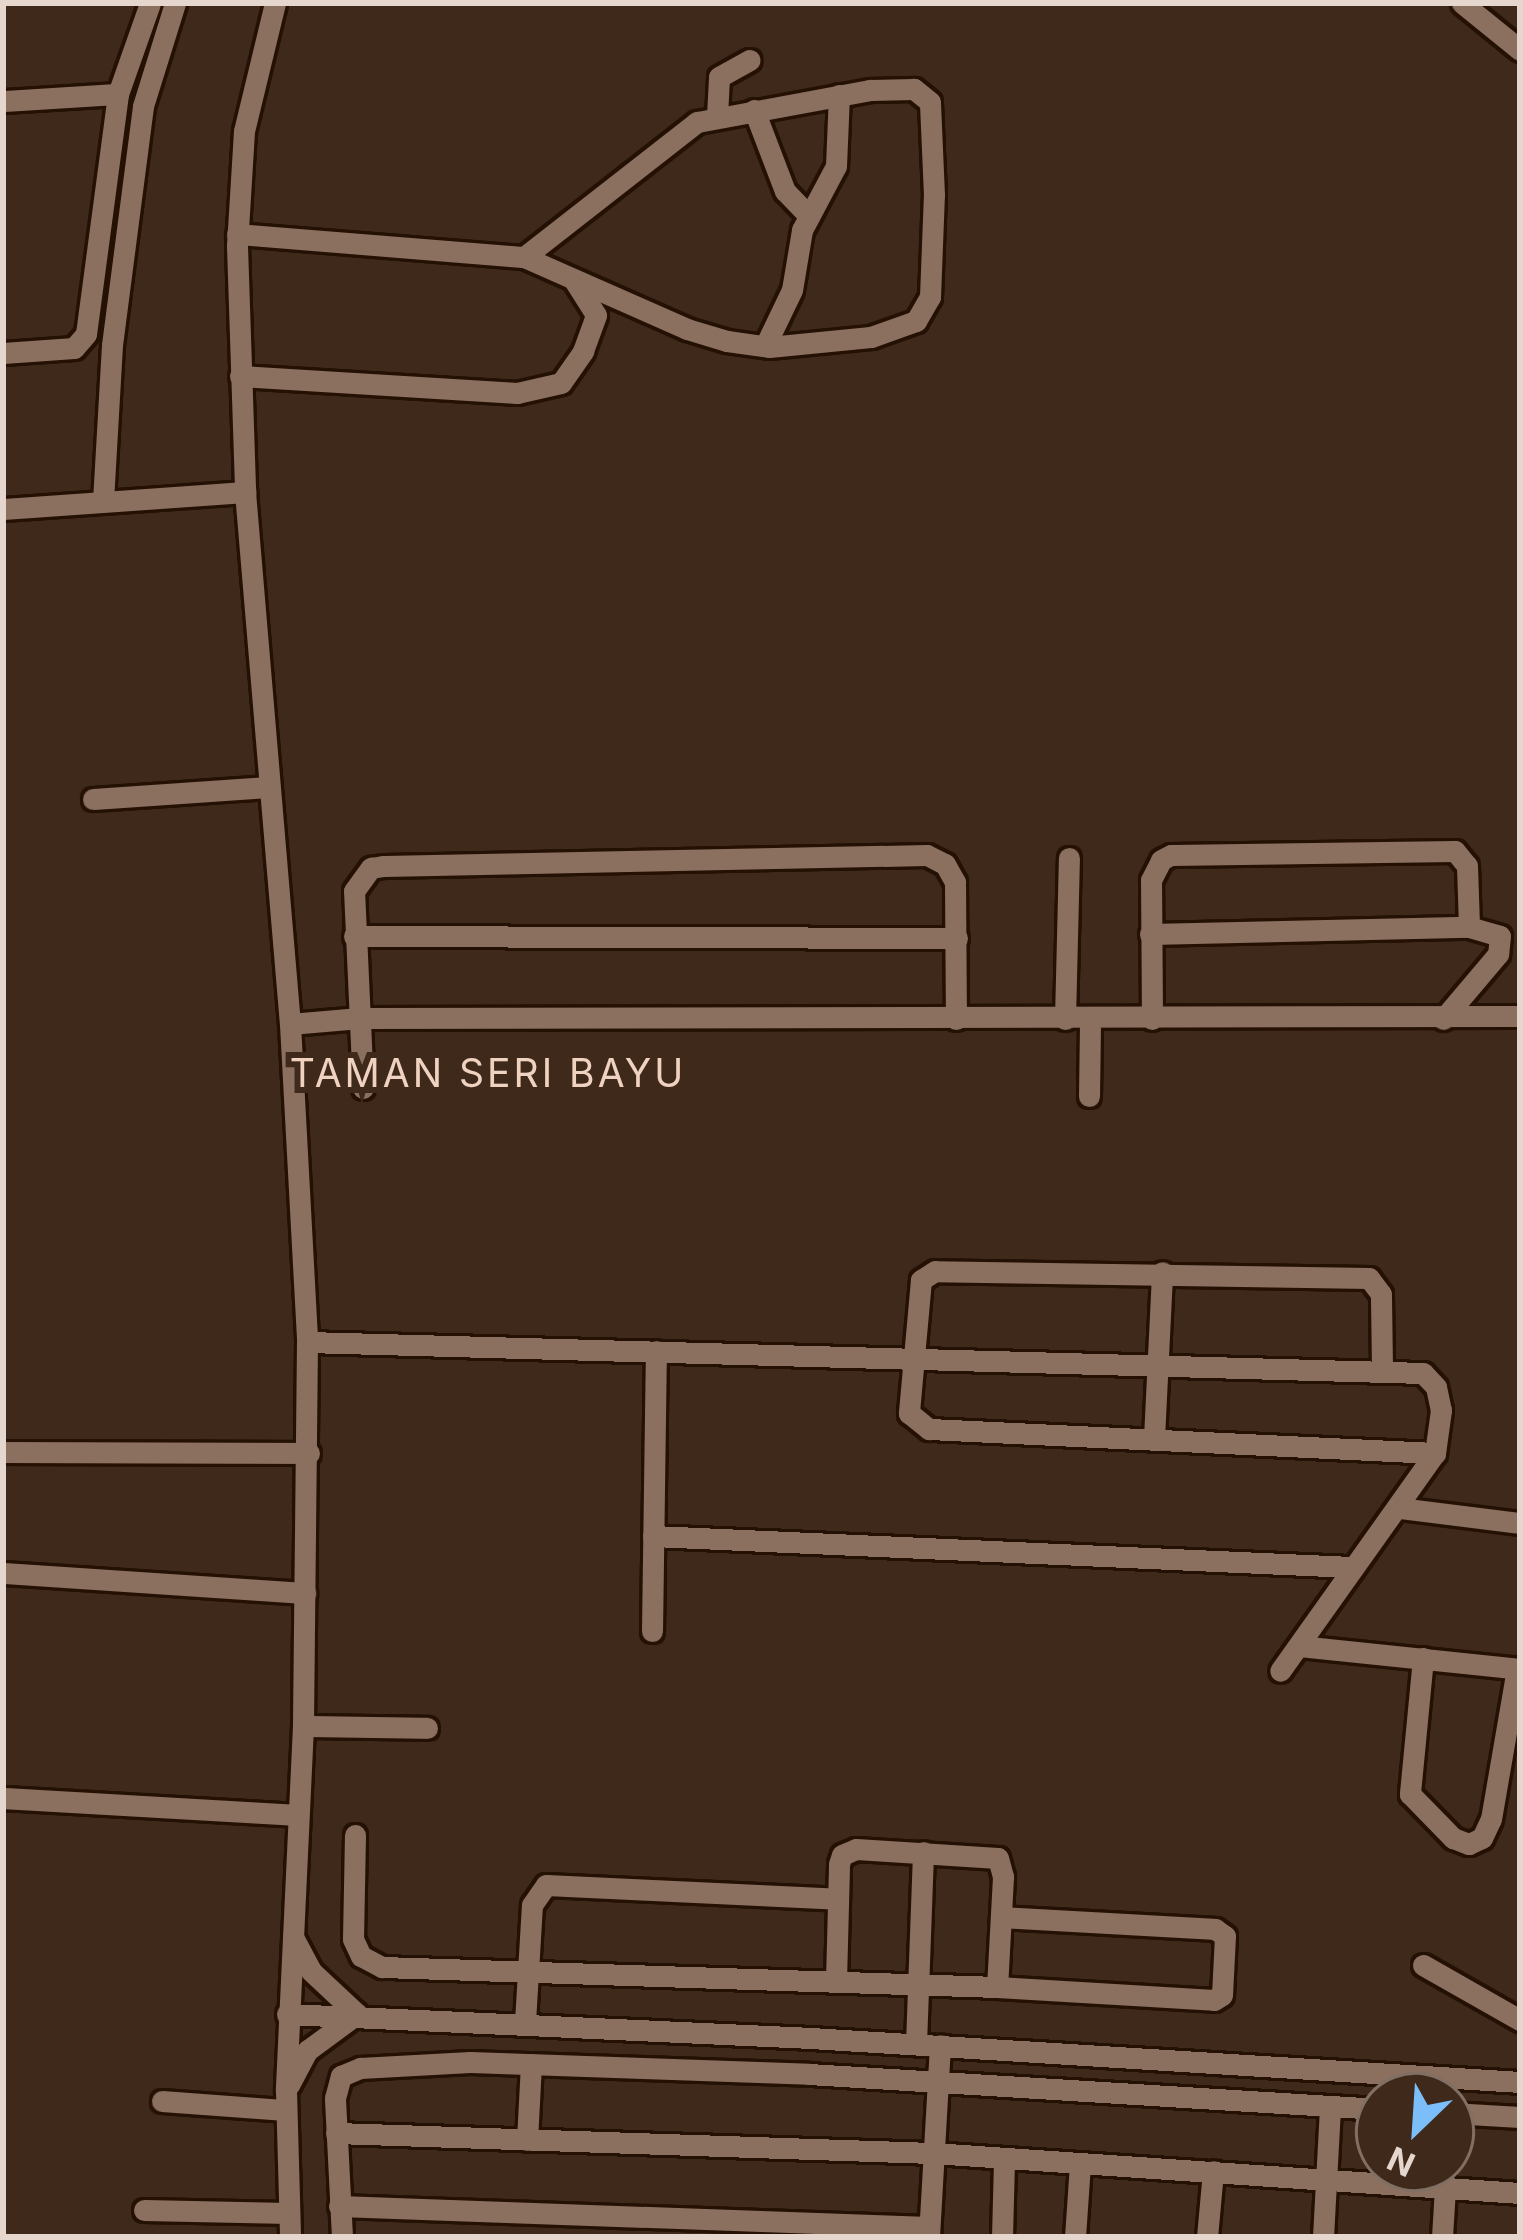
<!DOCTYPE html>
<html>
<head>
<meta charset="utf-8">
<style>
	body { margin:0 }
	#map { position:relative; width:1523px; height:2240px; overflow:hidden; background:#3f291b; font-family:Inter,sans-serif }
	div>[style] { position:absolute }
	.roads { filter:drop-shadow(3px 0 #251104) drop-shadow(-3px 0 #251104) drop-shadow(0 3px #251104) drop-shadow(0 -3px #251104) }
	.minor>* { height:21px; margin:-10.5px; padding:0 10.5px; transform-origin:10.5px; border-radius:10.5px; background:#8b7060 }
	span { translate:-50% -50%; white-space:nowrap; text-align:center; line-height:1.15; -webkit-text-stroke:12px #3f291b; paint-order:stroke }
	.neighbourhood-label { font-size:39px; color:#f0d2c0; letter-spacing:3px }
	.frame { position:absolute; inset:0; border:6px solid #e6d7ce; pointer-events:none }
	.north { position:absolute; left:1355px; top:2072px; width:120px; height:120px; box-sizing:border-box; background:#3f291b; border:3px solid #826f63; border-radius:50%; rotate:205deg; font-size:33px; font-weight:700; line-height:48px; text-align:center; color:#e6d7ce }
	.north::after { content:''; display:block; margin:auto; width:42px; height:54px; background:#7cbef9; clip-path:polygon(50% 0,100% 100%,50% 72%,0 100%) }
</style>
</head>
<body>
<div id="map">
	<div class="roads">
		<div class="minor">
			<i style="left:275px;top:3px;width:132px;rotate:103.6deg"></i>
			<i style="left:244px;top:131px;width:115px;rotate:93.5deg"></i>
			<i style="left:237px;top:246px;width:246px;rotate:88.1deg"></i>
			<i style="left:245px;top:492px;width:534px;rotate:85.17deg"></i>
			<i style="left:290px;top:1024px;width:318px;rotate:86.9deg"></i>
			<i style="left:307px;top:1342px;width:384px;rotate:90.6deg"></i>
			<i style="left:303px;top:1726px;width:365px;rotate:92.7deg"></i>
			<i style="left:286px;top:2091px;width:146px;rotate:88.4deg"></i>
			<i style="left:1462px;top:3px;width:75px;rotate:39deg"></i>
			<i style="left:3px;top:101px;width:115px;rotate:-3.5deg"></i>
			<i style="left:754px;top:110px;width:87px;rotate:69.1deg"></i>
			<i style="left:785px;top:191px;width:35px;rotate:46deg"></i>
			<i style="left:717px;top:116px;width:39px;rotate:-87deg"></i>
			<i style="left:719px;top:77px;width:35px;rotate:-29deg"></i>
			<i style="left:237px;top:234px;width:288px;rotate:4.6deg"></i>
			<i style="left:524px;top:257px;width:178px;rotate:23.8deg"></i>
			<i style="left:687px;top:329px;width:42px;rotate:16.7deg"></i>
			<i style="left:727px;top:341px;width:42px;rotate:8.1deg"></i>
			<i style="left:769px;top:347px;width:102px;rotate:-5.6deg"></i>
			<i style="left:871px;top:337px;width:48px;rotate:-19.6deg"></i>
			<i style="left:916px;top:321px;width:28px;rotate:-60deg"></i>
			<i style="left:930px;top:297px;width:102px;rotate:-87.8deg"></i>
			<i style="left:934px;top:195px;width:93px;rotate:-92.5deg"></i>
			<i style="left:930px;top:102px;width:21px;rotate:-141deg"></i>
			<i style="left:914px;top:89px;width:44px;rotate:178.7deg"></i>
			<i style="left:870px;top:90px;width:176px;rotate:169.5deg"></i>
			<i style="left:697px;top:122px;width:219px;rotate:142deg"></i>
			<i style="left:765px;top:346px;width:62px;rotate:-64.3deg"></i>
			<i style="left:792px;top:290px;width:61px;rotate:-80.5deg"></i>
			<i style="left:802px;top:230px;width:72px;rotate:-62deg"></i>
			<i style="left:836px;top:166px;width:71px;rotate:-87.6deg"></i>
			<i style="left:3px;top:353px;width:71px;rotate:-4deg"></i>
			<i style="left:74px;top:348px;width:18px;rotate:-49deg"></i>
			<i style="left:86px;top:334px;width:242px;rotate:-82.4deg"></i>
			<i style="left:118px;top:94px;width:96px;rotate:-70.6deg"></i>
			<i style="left:240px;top:376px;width:278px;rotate:3.5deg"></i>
			<i style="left:517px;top:393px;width:45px;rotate:-12.8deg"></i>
			<i style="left:561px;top:383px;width:39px;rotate:-55deg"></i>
			<i style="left:583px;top:351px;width:38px;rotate:-70deg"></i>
			<i style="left:596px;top:315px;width:41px;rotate:-122.2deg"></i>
			<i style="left:103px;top:501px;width:156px;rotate:-86.7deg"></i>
			<i style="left:112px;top:345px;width:241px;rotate:-82.6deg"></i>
			<i style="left:143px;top:106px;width:108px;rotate:-72.7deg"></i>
			<i style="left:3px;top:509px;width:243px;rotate:-4deg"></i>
			<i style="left:93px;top:799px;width:176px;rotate:-3.9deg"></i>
			<i style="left:1150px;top:934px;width:319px;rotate:-1.3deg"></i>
			<i style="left:1469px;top:927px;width:32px;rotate:16deg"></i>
			<i style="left:1500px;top:936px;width:18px;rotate:96deg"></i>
			<i style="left:1498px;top:954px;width:85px;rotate:130.2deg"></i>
			<i style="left:354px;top:936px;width:603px;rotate:0.19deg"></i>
			<i style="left:1065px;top:1019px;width:161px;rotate:-88.6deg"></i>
			<i style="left:1152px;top:1019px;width:139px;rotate:-90.4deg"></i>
			<i style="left:1151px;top:880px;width:22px;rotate:-63deg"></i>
			<i style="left:1161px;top:860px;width:11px;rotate:-27deg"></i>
			<i style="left:1171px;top:855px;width:284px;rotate:-0.8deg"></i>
			<i style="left:1455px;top:851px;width:19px;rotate:51deg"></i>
			<i style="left:1467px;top:866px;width:61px;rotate:88.1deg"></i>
			<i style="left:290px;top:1024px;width:70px;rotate:-4.9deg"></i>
			<i style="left:360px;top:1018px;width:1160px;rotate:-0.1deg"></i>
			<i style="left:363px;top:1088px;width:197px;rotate:-92.6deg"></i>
			<i style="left:354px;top:891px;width:29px;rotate:-54deg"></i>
			<i style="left:371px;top:868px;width:13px;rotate:-9deg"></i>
			<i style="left:384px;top:866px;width:543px;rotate:-1.16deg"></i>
			<i style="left:927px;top:855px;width:20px;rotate:27deg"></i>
			<i style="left:945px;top:864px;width:21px;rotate:61deg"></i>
			<i style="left:955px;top:882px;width:137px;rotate:89.6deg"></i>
			<i style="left:1089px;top:1096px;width:76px;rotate:-89.2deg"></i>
			<i style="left:307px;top:1342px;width:1116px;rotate:1.59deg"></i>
			<i style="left:1423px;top:1373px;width:19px;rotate:47deg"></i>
			<i style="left:1436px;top:1387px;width:24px;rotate:78deg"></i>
			<i style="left:1441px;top:1410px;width:43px;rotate:97.9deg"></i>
			<i style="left:1435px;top:1453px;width:267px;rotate:125.4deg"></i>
			<i style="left:1382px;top:1369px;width:75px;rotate:-90.8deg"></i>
			<i style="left:1381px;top:1294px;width:20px;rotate:-127deg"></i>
			<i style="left:1369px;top:1278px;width:434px;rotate:-179.1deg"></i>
			<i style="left:935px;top:1271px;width:17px;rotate:147deg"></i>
			<i style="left:921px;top:1280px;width:134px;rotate:95.2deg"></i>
			<i style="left:909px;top:1413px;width:26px;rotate:39deg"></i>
			<i style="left:929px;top:1429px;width:507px;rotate:2.72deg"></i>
			<i style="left:1154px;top:1438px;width:166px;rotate:-87.2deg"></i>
			<i style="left:3px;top:1452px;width:306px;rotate:0.2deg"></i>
			<i style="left:1399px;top:1508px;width:122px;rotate:7.1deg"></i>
			<i style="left:653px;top:1536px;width:701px;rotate:2.54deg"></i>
			<i style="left:3px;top:1573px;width:303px;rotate:3.8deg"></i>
			<i style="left:652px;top:1631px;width:280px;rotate:-89.2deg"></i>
			<i style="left:1299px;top:1646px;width:222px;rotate:5.9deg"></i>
			<i style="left:1423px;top:1658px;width:137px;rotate:95.5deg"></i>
			<i style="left:1410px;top:1794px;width:62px;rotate:45.7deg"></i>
			<i style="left:1453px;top:1838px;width:17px;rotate:21deg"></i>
			<i style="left:1469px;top:1844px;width:14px;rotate:-25deg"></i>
			<i style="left:1482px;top:1838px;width:21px;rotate:-65deg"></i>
			<i style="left:1491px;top:1819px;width:152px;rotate:-80.2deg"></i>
			<i style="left:303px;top:1726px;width:124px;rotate:0.9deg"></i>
			<i style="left:3px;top:1798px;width:294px;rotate:3.3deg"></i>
			<i style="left:355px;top:1835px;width:104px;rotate:91.1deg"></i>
			<i style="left:353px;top:1939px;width:19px;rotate:65deg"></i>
			<i style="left:361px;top:1956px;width:24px;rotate:28deg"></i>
			<i style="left:382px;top:1967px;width:615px;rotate:1.86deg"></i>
			<i style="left:997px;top:1987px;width:217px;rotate:3.4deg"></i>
			<i style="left:1214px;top:2000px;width:9px;rotate:-32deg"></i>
			<i style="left:1222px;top:1995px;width:59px;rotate:-87.1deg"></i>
			<i style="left:1225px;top:1936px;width:12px;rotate:-145deg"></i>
			<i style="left:1215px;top:1929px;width:214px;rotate:-176.8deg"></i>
			<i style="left:293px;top:1937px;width:38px;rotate:62deg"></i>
			<i style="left:311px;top:1971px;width:63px;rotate:43.1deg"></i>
			<i style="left:1423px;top:1965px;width:112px;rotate:29.6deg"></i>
			<i style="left:836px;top:1981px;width:117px;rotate:-88.5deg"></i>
			<i style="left:839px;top:1864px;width:9px;rotate:-72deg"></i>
			<i style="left:842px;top:1855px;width:15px;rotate:-23deg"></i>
			<i style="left:856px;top:1849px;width:142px;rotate:3.6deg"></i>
			<i style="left:998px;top:1858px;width:20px;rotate:75deg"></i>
			<i style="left:1003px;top:1877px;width:110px;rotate:93.1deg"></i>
			<i style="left:287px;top:2014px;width:525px;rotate:2.62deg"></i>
			<i style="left:811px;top:2038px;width:710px;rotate:3.55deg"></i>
			<i style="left:525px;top:2022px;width:117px;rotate:-86.6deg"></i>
			<i style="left:532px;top:1905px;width:24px;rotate:-55deg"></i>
			<i style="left:546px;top:1885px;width:292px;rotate:2.7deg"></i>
			<i style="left:916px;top:2044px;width:192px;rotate:-87.9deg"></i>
			<i style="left:289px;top:2085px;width:40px;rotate:-62deg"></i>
			<i style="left:308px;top:2050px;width:61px;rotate:-36.3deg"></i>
			<i style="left:162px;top:2101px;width:124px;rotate:4.2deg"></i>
			<i style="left:1451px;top:2113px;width:69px;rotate:3.3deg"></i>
			<i style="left:336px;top:2133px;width:597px;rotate:1.92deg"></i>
			<i style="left:933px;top:2153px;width:588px;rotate:3.9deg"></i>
			<i style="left:527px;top:2140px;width:76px;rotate:-87deg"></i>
			<i style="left:339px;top:2206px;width:590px;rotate:2.04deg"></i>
			<i style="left:144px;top:2210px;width:145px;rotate:1.2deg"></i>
			<i style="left:929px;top:2236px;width:191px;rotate:-86.7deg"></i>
			<i style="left:342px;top:2237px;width:139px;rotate:-92.9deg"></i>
			<i style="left:335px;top:2098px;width:23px;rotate:-75deg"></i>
			<i style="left:341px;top:2076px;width:21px;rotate:-23deg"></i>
			<i style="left:360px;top:2068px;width:110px;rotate:-3.1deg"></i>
			<i style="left:470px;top:2062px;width:339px;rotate:2deg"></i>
			<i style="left:809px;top:2074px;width:571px;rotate:3.51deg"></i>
			<i style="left:1002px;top:2237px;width:78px;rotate:-88.5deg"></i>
			<i style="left:1075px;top:2237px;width:74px;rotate:-86.1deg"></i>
			<i style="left:1207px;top:2237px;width:66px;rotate:-84.8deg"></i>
			<i style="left:1323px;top:2237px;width:131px;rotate:-86.9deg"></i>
			<i style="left:1442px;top:2237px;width:49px;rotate:-86.5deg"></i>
		</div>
	</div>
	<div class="neighbourhood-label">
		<span style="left:488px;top:1073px">TAMAN SERI BAYU</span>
	</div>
	<div class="frame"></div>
	<div class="north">N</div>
</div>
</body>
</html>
